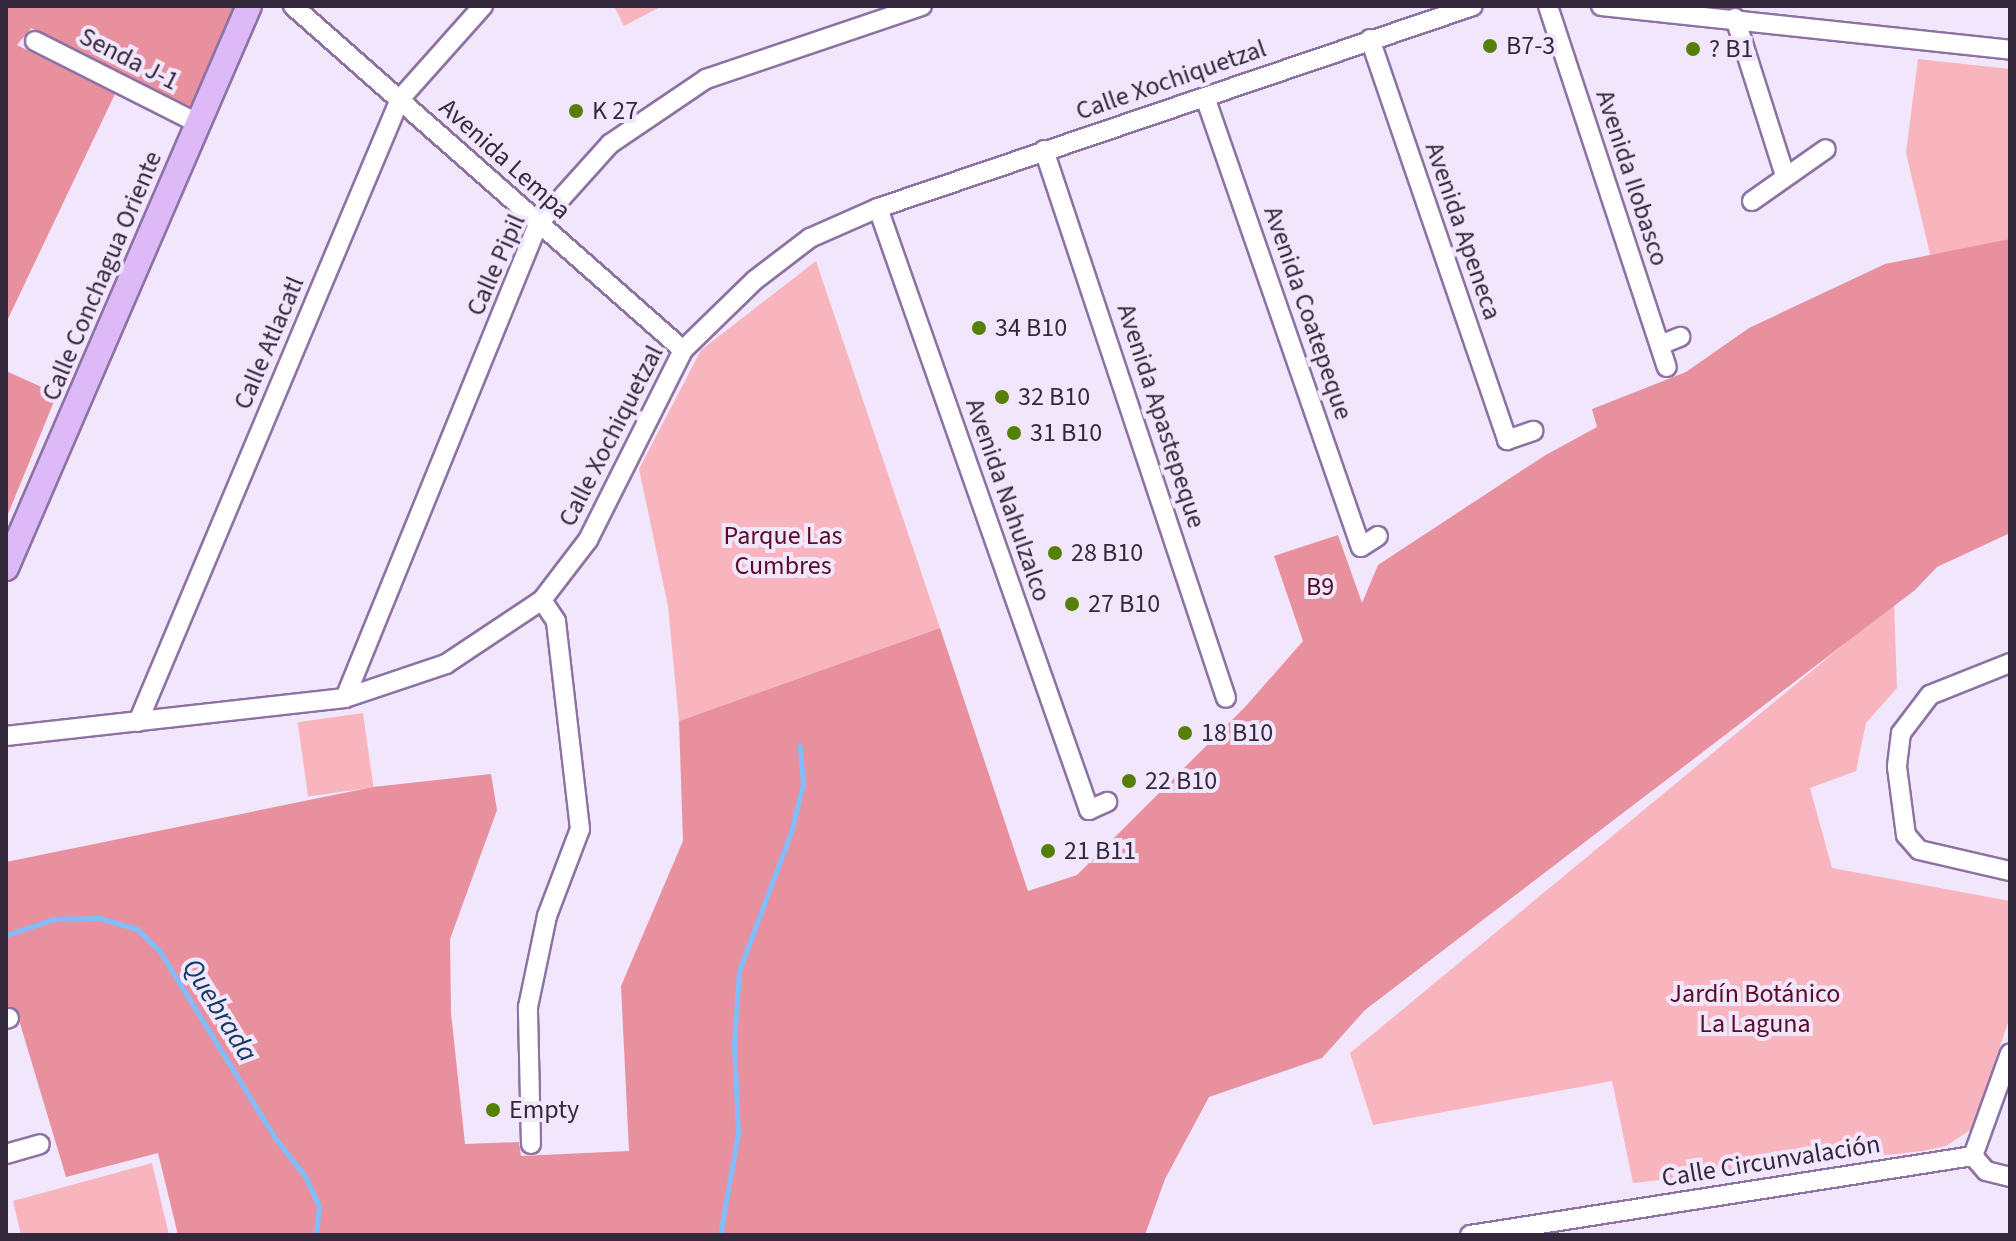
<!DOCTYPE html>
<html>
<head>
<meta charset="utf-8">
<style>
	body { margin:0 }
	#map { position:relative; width:2016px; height:1241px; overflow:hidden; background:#f1e6fc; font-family:"Source Sans 3",sans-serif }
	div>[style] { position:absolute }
	.green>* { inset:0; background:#f8b5be; transform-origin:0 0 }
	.forest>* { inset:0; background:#e8909e }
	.stream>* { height:5px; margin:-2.5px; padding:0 2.5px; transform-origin:2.5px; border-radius:2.5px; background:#81bdfa }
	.roads { filter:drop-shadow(2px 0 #8d72a3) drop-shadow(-2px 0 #8d72a3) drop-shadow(0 2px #8d72a3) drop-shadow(0 -2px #8d72a3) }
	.minor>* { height:18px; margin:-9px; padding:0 9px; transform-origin:9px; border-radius:9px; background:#fff }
	.major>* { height:24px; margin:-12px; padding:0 12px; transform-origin:12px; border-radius:12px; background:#ddbaf7 }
	.dots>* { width:22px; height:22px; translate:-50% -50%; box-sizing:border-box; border:4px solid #f1e6fc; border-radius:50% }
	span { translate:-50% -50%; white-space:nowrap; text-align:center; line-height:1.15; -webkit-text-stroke:8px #f1e6fc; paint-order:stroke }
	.poi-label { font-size:26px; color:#33283c }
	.left { translate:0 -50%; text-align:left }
	.street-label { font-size:26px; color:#33283c }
	.park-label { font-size:26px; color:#5a0c24 }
	.water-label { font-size:28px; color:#0f3b62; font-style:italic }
	.frame { position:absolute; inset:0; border:8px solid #33283c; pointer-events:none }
</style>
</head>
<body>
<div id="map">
	<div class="green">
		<i style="clip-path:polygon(614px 6px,662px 6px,624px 26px)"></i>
		<i style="clip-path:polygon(1918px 59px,2010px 69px,2010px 239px,1931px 258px,1906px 153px)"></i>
		<i style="clip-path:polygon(816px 261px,940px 628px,679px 721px,668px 606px,639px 469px,701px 350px)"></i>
		<i style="clip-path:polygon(1894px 603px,1897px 688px,1866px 723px,1856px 771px,1810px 788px,1832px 868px,2010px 901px,2010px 1017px,1972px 1129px,1946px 1146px,1923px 1151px,1633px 1183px,1612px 1081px,1373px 1125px,1350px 1053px)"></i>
		<i style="left:363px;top:713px;width:75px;height:66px;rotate:82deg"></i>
		<i style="clip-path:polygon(152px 1163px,169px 1235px,21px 1235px,13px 1201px)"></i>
	</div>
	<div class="forest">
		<i style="clip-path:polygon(6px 6px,239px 6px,195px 109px,31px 28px,17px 45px,115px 94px,6px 323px)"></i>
		<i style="clip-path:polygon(2010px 239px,2010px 533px,1937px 567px,1915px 590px,1365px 1010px,1322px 1058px,1209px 1097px,1165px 1179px,1145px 1235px,178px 1235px,158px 1153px,66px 1177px,16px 1010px,6px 1012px,6px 862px,373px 787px,491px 774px,497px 810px,450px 939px,451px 1013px,465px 1144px,519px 1142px,521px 1156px,629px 1151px,621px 986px,683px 841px,679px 721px,940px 628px,1028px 891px,1077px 875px,1246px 706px,1303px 641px,1274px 556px,1338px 535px,1362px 603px,1378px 565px,1544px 456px,1597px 427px,1592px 409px,1686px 372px,1749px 328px,1885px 264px)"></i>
		<i style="clip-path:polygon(6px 371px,57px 394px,6px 519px)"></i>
	</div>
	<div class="stream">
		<i style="left:6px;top:935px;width:51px;rotate:-18.4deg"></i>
		<i style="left:54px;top:919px;width:45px;rotate:-1.3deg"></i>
		<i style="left:99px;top:918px;width:40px;rotate:16deg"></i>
		<i style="left:137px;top:929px;width:30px;rotate:44deg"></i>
		<i style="left:159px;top:950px;width:221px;rotate:58.3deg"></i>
		<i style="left:275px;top:1138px;width:48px;rotate:51.7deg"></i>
		<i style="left:305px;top:1176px;width:33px;rotate:65deg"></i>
		<i style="left:319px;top:1206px;width:29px;rotate:96deg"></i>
		<i style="left:720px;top:1235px;width:104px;rotate:-80deg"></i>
		<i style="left:738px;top:1133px;width:89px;rotate:-92.6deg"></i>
		<i style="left:734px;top:1044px;width:73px;rotate:-86.1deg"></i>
		<i style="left:739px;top:971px;width:148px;rotate:-69.5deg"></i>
		<i style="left:791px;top:832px;width:49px;rotate:-76deg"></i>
		<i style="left:803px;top:784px;width:38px;rotate:-95deg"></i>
	</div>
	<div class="roads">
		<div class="minor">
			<i style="left:293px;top:6px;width:520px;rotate:41.41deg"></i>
			<i style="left:1548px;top:6px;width:380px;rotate:71.8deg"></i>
			<i style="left:1601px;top:6px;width:411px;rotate:6.1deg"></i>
			<i style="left:1735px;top:18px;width:166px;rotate:72.4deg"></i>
			<i style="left:1370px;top:39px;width:424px;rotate:71.1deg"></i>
			<i style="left:1507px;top:440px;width:28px;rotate:-19deg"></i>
			<i style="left:35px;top:41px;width:184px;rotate:26.8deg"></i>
			<i style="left:1205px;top:97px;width:476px;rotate:70.9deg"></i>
			<i style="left:1361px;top:547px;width:20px;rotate:-33deg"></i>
			<i style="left:1044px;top:150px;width:577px;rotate:71.63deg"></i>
			<i style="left:1752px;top:201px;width:90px;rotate:-35.1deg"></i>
			<i style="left:878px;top:208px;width:638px;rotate:70.68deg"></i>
			<i style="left:1089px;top:810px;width:20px;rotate:-24deg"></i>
			<i style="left:1660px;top:345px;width:22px;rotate:-22deg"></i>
			<i style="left:2010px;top:663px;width:86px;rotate:158.2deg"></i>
			<i style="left:1930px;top:695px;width:48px;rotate:127.3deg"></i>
			<i style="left:1901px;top:733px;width:34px;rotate:97deg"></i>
			<i style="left:1897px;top:767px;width:69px;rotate:82.5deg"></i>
			<i style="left:1906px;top:835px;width:20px;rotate:49deg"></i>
			<i style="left:1919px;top:850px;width:93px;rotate:13deg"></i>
			<i style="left:345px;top:698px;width:512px;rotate:-67.85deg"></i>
			<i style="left:538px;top:224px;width:108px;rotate:-48deg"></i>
			<i style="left:610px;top:144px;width:116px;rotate:-34.1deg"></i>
			<i style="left:706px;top:79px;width:228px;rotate:-18.7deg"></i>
			<i style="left:138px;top:722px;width:676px;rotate:-67.19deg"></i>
			<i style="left:400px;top:99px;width:125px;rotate:-48.3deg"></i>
			<i style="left:6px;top:736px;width:341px;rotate:-6.4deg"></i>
			<i style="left:345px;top:698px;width:107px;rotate:-18.6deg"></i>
			<i style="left:446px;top:664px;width:115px;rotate:-33.7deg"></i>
			<i style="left:542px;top:600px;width:76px;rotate:-52.5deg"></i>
			<i style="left:588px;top:540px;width:212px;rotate:-63.4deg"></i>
			<i style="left:683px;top:350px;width:100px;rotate:-44.2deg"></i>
			<i style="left:755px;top:280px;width:69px;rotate:-37.4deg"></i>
			<i style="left:810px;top:238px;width:74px;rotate:-23.8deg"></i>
			<i style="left:878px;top:208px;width:628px;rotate:-18.75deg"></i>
			<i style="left:6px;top:1019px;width:3px;rotate:-18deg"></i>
			<i style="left:531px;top:1144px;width:137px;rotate:-91.3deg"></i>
			<i style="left:528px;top:1007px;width:93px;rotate:-78.2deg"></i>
			<i style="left:547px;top:916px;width:93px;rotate:-69.2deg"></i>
			<i style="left:580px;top:829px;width:209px;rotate:-96.6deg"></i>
			<i style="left:556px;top:621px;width:25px;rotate:-124deg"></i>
			<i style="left:6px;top:1154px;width:35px;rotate:-16deg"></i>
			<i style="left:1973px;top:1156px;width:109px;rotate:-70.2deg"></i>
			<i style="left:1973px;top:1156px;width:20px;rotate:49deg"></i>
			<i style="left:1986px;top:1171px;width:25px;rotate:14deg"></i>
			<i style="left:1470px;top:1235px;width:509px;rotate:-8.93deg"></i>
		</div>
		<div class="major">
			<i style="left:6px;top:568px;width:612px;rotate:-66.62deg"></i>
		</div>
	</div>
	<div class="dots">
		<i style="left:1490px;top:46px;background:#558005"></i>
		<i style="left:1693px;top:49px;background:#558005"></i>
		<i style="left:576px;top:111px;background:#558005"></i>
		<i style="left:979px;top:328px;background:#558005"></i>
		<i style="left:1002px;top:397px;background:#558005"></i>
		<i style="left:1014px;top:433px;background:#558005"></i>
		<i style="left:1055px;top:553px;background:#558005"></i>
		<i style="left:1072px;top:604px;background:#558005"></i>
		<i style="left:1185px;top:733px;background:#558005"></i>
		<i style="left:1129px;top:781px;background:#558005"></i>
		<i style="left:1048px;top:851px;background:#558005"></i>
		<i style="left:493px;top:1110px;background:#558005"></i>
	</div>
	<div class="poi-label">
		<span class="left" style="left:1506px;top:46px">B7-3</span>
		<span class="left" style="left:1709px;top:49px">? B1</span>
		<span class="left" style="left:592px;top:111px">K 27</span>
		<span class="left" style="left:995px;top:328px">34 B10</span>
		<span class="left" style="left:1018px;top:397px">32 B10</span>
		<span class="left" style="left:1030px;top:433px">31 B10</span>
		<span class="left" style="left:1071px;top:553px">28 B10</span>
		<span class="left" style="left:1088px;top:604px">27 B10</span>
		<span class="left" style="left:1201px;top:733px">18 B10</span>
		<span class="left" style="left:1145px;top:781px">22 B10</span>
		<span class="left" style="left:1064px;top:851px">21 B11</span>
		<span class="left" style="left:509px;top:1110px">Empty</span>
	</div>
	<div class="street-label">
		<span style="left:129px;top:59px;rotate:27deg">Senda J-1</span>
		<span style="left:1171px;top:80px;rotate:-19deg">Calle Xochiquetzal</span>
		<span style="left:505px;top:159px;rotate:42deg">Avenida Lempa</span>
		<span style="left:1632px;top:178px;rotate:72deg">Avenida Ilobasco</span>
		<span style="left:1463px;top:231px;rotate:71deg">Avenida Apeneca</span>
		<span style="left:496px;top:265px;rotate:-66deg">Calle Pipil</span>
		<span style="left:102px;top:276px;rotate:-67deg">Calle Conchagua Oriente</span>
		<span style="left:1308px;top:313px;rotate:71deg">Avenida Coatepeque</span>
		<span style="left:269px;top:343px;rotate:-67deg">Calle Atlacatl</span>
		<span style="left:1161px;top:416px;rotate:72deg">Avenida Apastepeque</span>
		<span style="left:611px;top:436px;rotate:-63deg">Calle Xochiquetzal</span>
		<span style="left:1008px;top:500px;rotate:71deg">Avenida Nahulzalco</span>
		<span style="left:1771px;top:1161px;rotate:-9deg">Calle Circunvalación</span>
	</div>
	<div class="park-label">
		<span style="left:783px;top:551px">Parque Las<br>Cumbres</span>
		<span style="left:1320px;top:587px">B9</span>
		<span style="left:1755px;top:1009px">Jardín Botánico<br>La Laguna</span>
	</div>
	<div class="water-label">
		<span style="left:220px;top:1010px;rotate:58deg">Quebrada</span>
	</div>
	<div class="frame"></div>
</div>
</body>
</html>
